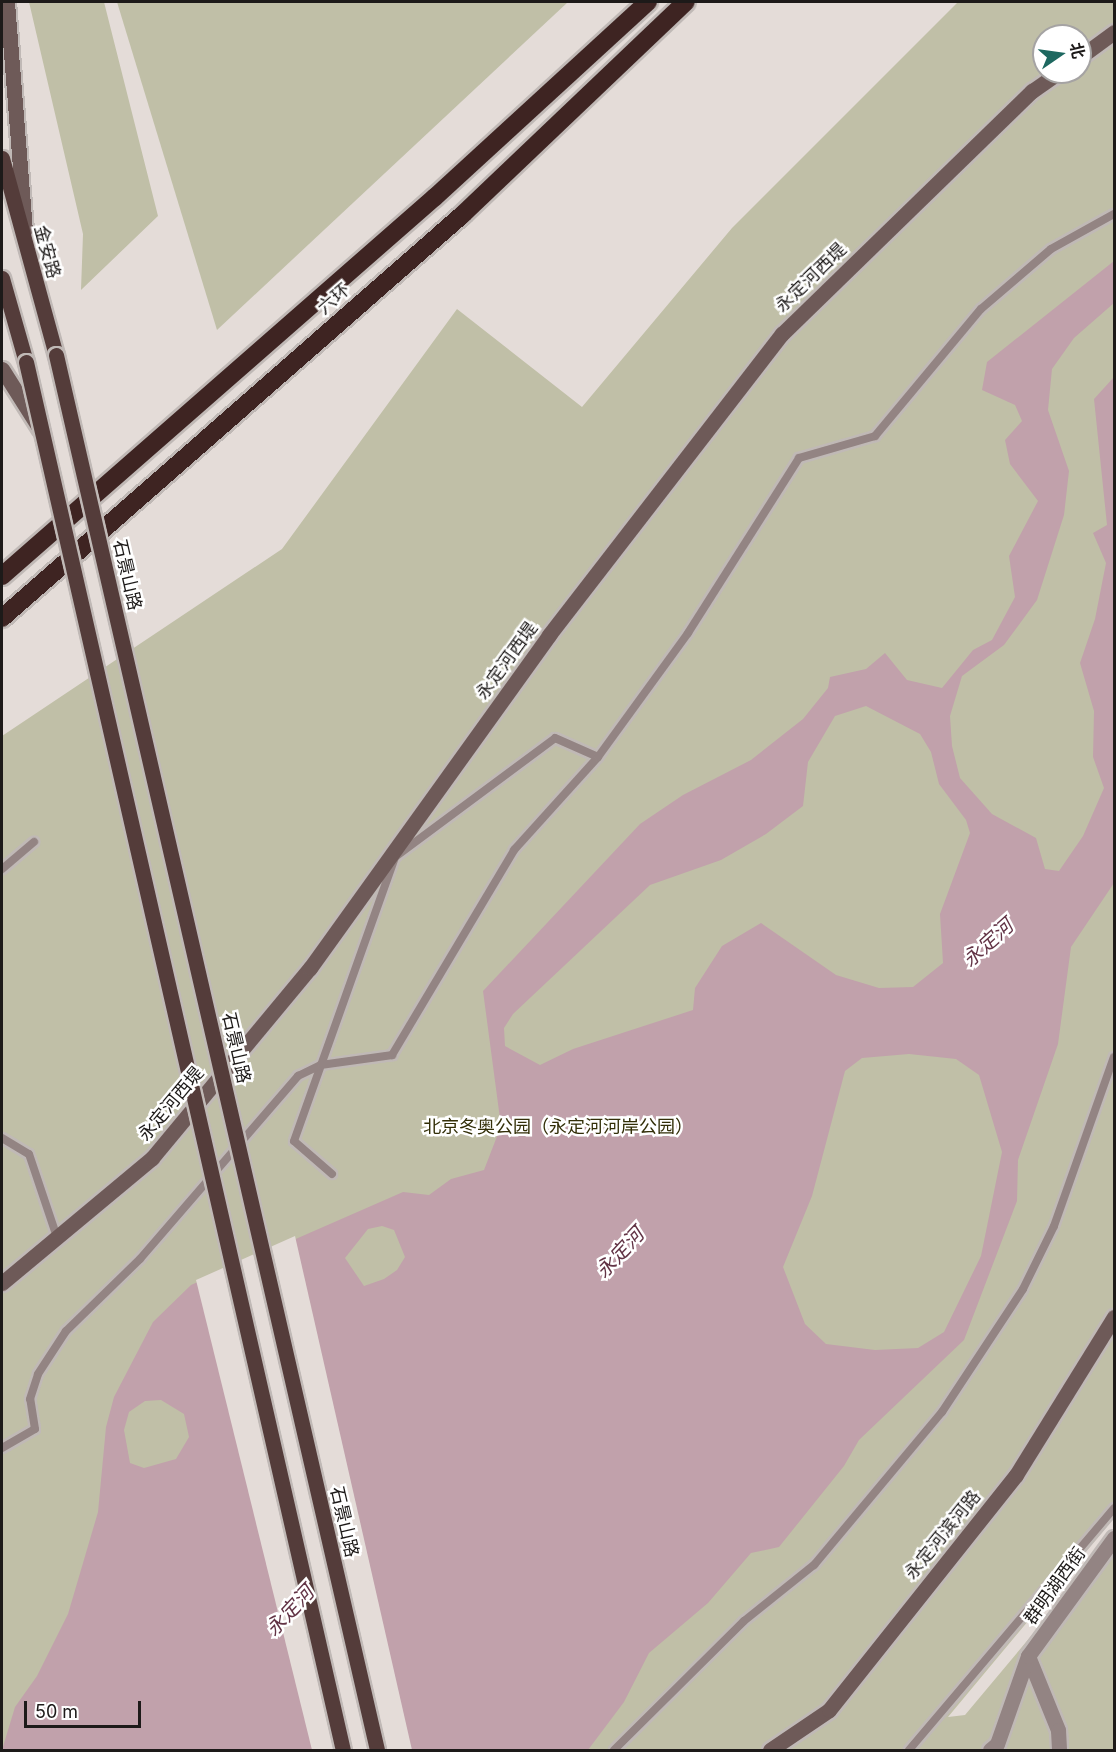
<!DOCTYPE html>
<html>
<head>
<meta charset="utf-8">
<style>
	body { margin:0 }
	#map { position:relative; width:1116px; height:1752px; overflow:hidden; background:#e4dcd8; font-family:Inter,"Noto Sans SC",sans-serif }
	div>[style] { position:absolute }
	.green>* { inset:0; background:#c0bfa7 }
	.water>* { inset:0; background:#c1a1ab }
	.pier>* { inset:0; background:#e4dcd8 }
	.roads { filter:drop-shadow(2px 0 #c0b9b6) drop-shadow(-2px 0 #c0b9b6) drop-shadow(0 2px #c0b9b6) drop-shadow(0 -2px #c0b9b6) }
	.lane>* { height:8px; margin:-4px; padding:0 4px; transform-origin:4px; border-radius:4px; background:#938483 }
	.street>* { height:15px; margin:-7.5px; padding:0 7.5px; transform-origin:7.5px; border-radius:7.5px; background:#938483 }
	.secondary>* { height:15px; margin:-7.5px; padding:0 7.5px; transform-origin:7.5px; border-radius:7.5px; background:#6e5a58 }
	.primary>* { height:15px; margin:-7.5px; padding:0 7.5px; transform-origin:7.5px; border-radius:7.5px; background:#543c3a }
	.highway>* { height:18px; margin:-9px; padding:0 9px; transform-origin:9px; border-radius:9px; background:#3e2422 }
	.bridges { filter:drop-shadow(2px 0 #c0b9b6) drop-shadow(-2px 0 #c0b9b6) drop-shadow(0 2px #c0b9b6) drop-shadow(0 -2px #c0b9b6) }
	.primary-bridge>* { height:15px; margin:-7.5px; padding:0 7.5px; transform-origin:7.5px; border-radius:7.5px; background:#543c3a }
	span { translate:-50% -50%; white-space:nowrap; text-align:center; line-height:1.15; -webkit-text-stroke:5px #fff; paint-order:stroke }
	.street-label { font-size:18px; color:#1d1a19 }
	.park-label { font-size:18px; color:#322e07 }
	.water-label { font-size:20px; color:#623345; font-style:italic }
	.frame { position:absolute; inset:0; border:3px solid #1d1a19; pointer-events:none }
	.north { position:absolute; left:1032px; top:24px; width:60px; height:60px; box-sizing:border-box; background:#fff; border:2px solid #a5a3a3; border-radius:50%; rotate:77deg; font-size:16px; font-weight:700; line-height:24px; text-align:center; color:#1d1a19 }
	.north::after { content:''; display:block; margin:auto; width:21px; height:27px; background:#1e6860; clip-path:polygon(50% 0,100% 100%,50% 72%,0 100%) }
	.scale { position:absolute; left:24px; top:1701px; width:117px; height:27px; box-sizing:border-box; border:3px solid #1d1a19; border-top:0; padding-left:8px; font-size:18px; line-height:21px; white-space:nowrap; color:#1d1a19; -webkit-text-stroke:4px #fff; paint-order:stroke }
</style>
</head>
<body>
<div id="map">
	<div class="green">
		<i style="clip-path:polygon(29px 2px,104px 2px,158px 216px,81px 290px,83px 234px)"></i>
		<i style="clip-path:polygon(117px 2px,568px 2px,217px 330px)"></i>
		<i style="clip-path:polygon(evenodd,958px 2px,1114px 2px,1114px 1518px,948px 1717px,965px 1715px,1114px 1537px,1114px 1750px,2px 1750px,2px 736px,282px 549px,457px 309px,582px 407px,732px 228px,958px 2px,1044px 36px,1080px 36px,1080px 72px,1044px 72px,1044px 36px)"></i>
	</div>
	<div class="water">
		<i style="clip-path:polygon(evenodd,1114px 261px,1114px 303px,1074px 338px,1052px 369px,1048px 410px,1069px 471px,1064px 515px,1037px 600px,1004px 645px,962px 676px,950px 716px,952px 746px,960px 778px,992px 814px,1036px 838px,1045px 869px,1059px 871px,1083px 836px,1104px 788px,1093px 757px,1094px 711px,1080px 663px,1095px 619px,1106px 563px,1093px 533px,1107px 525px,1094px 399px,1114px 377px,1114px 883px,1071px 947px,1058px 1044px,1018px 1160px,1017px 1201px,964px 1340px,859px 1440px,844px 1466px,779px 1547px,751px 1553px,708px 1603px,649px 1653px,624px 1702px,588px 1750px,2px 1750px,15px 1707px,37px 1676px,68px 1614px,98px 1512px,106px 1427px,114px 1397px,153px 1322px,191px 1285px,403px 1192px,429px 1195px,451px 1179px,484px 1170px,501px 1126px,483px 991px,640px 824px,683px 795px,751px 760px,803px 719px,828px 688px,830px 677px,866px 669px,885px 653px,907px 680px,942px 688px,973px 650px,992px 640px,1015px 597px,1009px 556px,1038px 501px,1010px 464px,1005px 440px,1022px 421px,1015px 405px,982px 390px,987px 362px,1114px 261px,866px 706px,920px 734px,931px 752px,939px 784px,966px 820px,970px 833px,940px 914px,943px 963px,913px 987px,879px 988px,836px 975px,761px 923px,722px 946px,695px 988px,693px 1010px,573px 1049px,540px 1065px,505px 1046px,504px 1028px,513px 1014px,650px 885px,721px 860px,766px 834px,803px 806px,808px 762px,835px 716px,866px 706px,1114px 261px,909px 1054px,956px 1059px,979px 1075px,1002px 1152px,981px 1256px,944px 1332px,918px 1348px,875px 1350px,826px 1344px,805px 1324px,783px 1267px,812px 1196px,845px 1071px,862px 1058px,909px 1054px,1114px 261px,382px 1226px,394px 1230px,405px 1257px,397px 1270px,384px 1279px,364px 1286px,345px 1258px,368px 1229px,382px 1226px,1114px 261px,161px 1400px,184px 1414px,189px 1437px,176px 1459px,144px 1468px,130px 1463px,124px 1430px,129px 1412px,145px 1401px,161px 1400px)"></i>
	</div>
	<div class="pier">
		<i style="clip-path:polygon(295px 1236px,412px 1750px,312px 1750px,196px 1280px)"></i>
	</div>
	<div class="roads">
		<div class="lane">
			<i style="left:395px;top:857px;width:199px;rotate:-36.6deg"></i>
			<i style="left:555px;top:738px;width:47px;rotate:23.8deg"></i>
			<i style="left:2px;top:869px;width:42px;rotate:-40.2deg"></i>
			<i style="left:2px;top:1138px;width:31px;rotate:31deg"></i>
			<i style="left:29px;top:1154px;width:88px;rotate:71.4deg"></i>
			<i style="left:332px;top:1174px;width:50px;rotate:-139deg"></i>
			<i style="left:294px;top:1141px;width:300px;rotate:-70.4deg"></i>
			<i style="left:2px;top:1448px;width:38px;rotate:-30deg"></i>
			<i style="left:35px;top:1429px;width:30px;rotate:-99deg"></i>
			<i style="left:30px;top:1399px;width:26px;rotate:-72deg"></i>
			<i style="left:38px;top:1374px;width:51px;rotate:-56.9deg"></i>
			<i style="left:66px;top:1331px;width:103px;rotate:-44.2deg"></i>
			<i style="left:140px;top:1259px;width:242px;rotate:-49.2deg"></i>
			<i style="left:298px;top:1076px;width:25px;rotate:-26deg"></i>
			<i style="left:321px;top:1065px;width:72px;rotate:-8deg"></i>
			<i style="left:392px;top:1055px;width:239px;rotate:-59.2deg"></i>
			<i style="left:514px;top:850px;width:125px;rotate:-47.9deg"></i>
			<i style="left:598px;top:757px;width:153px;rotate:-54deg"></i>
			<i style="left:688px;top:633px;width:207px;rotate:-57.6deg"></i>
			<i style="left:799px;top:458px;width:79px;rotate:-16.1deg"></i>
			<i style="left:875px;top:436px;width:165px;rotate:-50.2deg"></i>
			<i style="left:981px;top:309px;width:92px;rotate:-40.6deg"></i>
			<i style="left:1051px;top:249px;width:72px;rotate:-29.1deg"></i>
			<i style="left:614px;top:1750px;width:183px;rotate:-44.8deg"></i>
			<i style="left:744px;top:1621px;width:90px;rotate:-38.7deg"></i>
			<i style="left:814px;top:1565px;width:199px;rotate:-50.1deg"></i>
			<i style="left:942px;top:1412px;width:147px;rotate:-56.6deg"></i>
			<i style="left:1023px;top:1289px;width:70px;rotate:-63.8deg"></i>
			<i style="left:1054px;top:1226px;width:179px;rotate:-70.5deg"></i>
			<i style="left:909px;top:1750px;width:317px;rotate:-49.7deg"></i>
		</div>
		<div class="street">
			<i style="left:1028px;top:1656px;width:80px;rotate:67.9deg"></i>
			<i style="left:1058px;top:1730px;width:20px;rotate:87deg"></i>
			<i style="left:990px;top:1750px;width:9px;rotate:-41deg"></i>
			<i style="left:997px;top:1744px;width:93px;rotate:-70.6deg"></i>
			<i style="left:1028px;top:1656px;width:146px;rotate:-53.9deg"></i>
		</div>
		<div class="secondary">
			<i style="left:7px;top:2px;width:228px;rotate:85.5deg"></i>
			<i style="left:1080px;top:57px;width:42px;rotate:-36.3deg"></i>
			<i style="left:2px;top:369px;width:71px;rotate:57.7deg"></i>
			<i style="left:2px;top:1283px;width:195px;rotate:-39.8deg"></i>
			<i style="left:152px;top:1158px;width:247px;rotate:-50.3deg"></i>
			<i style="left:310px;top:968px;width:410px;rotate:-54.3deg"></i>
			<i style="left:549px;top:635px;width:381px;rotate:-52.3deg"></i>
			<i style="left:782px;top:334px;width:349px;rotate:-44.2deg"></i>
			<i style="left:1032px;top:91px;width:33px;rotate:-35deg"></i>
			<i style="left:770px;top:1750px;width:71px;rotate:-34.1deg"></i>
			<i style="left:829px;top:1710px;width:300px;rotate:-51.5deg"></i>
			<i style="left:1016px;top:1475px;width:186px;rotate:-58.2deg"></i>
		</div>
		<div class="primary">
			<i style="left:2px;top:158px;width:204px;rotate:74.7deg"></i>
			<i style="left:2px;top:278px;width:87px;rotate:74.1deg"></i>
		</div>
		<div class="highway">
			<i style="left:2px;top:576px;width:575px;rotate:-41.2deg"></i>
			<i style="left:435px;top:197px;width:289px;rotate:-42.5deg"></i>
			<i style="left:2px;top:618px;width:612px;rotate:-41.22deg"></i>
			<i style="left:462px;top:215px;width:309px;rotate:-43.6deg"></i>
		</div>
	</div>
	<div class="bridges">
		<div class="primary-bridge">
			<i style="left:56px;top:355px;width:1431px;rotate:77.04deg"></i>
			<i style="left:26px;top:362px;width:1424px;rotate:77.14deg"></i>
		</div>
	</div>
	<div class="street-label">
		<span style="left:47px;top:252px;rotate:75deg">金安路</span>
		<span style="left:811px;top:278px;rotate:-44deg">永定河西堤</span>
		<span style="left:334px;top:299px;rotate:-41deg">六环</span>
		<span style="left:127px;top:575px;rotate:77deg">石景山路</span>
		<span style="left:507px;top:661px;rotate:-54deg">永定河西堤</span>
		<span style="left:236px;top:1048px;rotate:77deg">石景山路</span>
		<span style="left:171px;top:1104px;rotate:-50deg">永定河西堤</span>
		<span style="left:344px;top:1522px;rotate:77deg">石景山路</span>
		<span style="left:943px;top:1535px;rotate:-51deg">永定河滨河路</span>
		<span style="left:1055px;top:1586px;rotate:-54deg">群明湖西街</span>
	</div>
	<div class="park-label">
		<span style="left:558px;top:1127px">北京冬奥公园（永定河河岸公园）</span>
	</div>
	<div class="water-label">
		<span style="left:988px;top:943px;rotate:-42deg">永定河</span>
		<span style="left:620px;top:1253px;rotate:-47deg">永定河</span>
		<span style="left:290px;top:1611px;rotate:-47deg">永定河</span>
	</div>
	<div class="frame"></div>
	<div class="north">北</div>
	<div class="scale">50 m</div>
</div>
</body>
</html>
